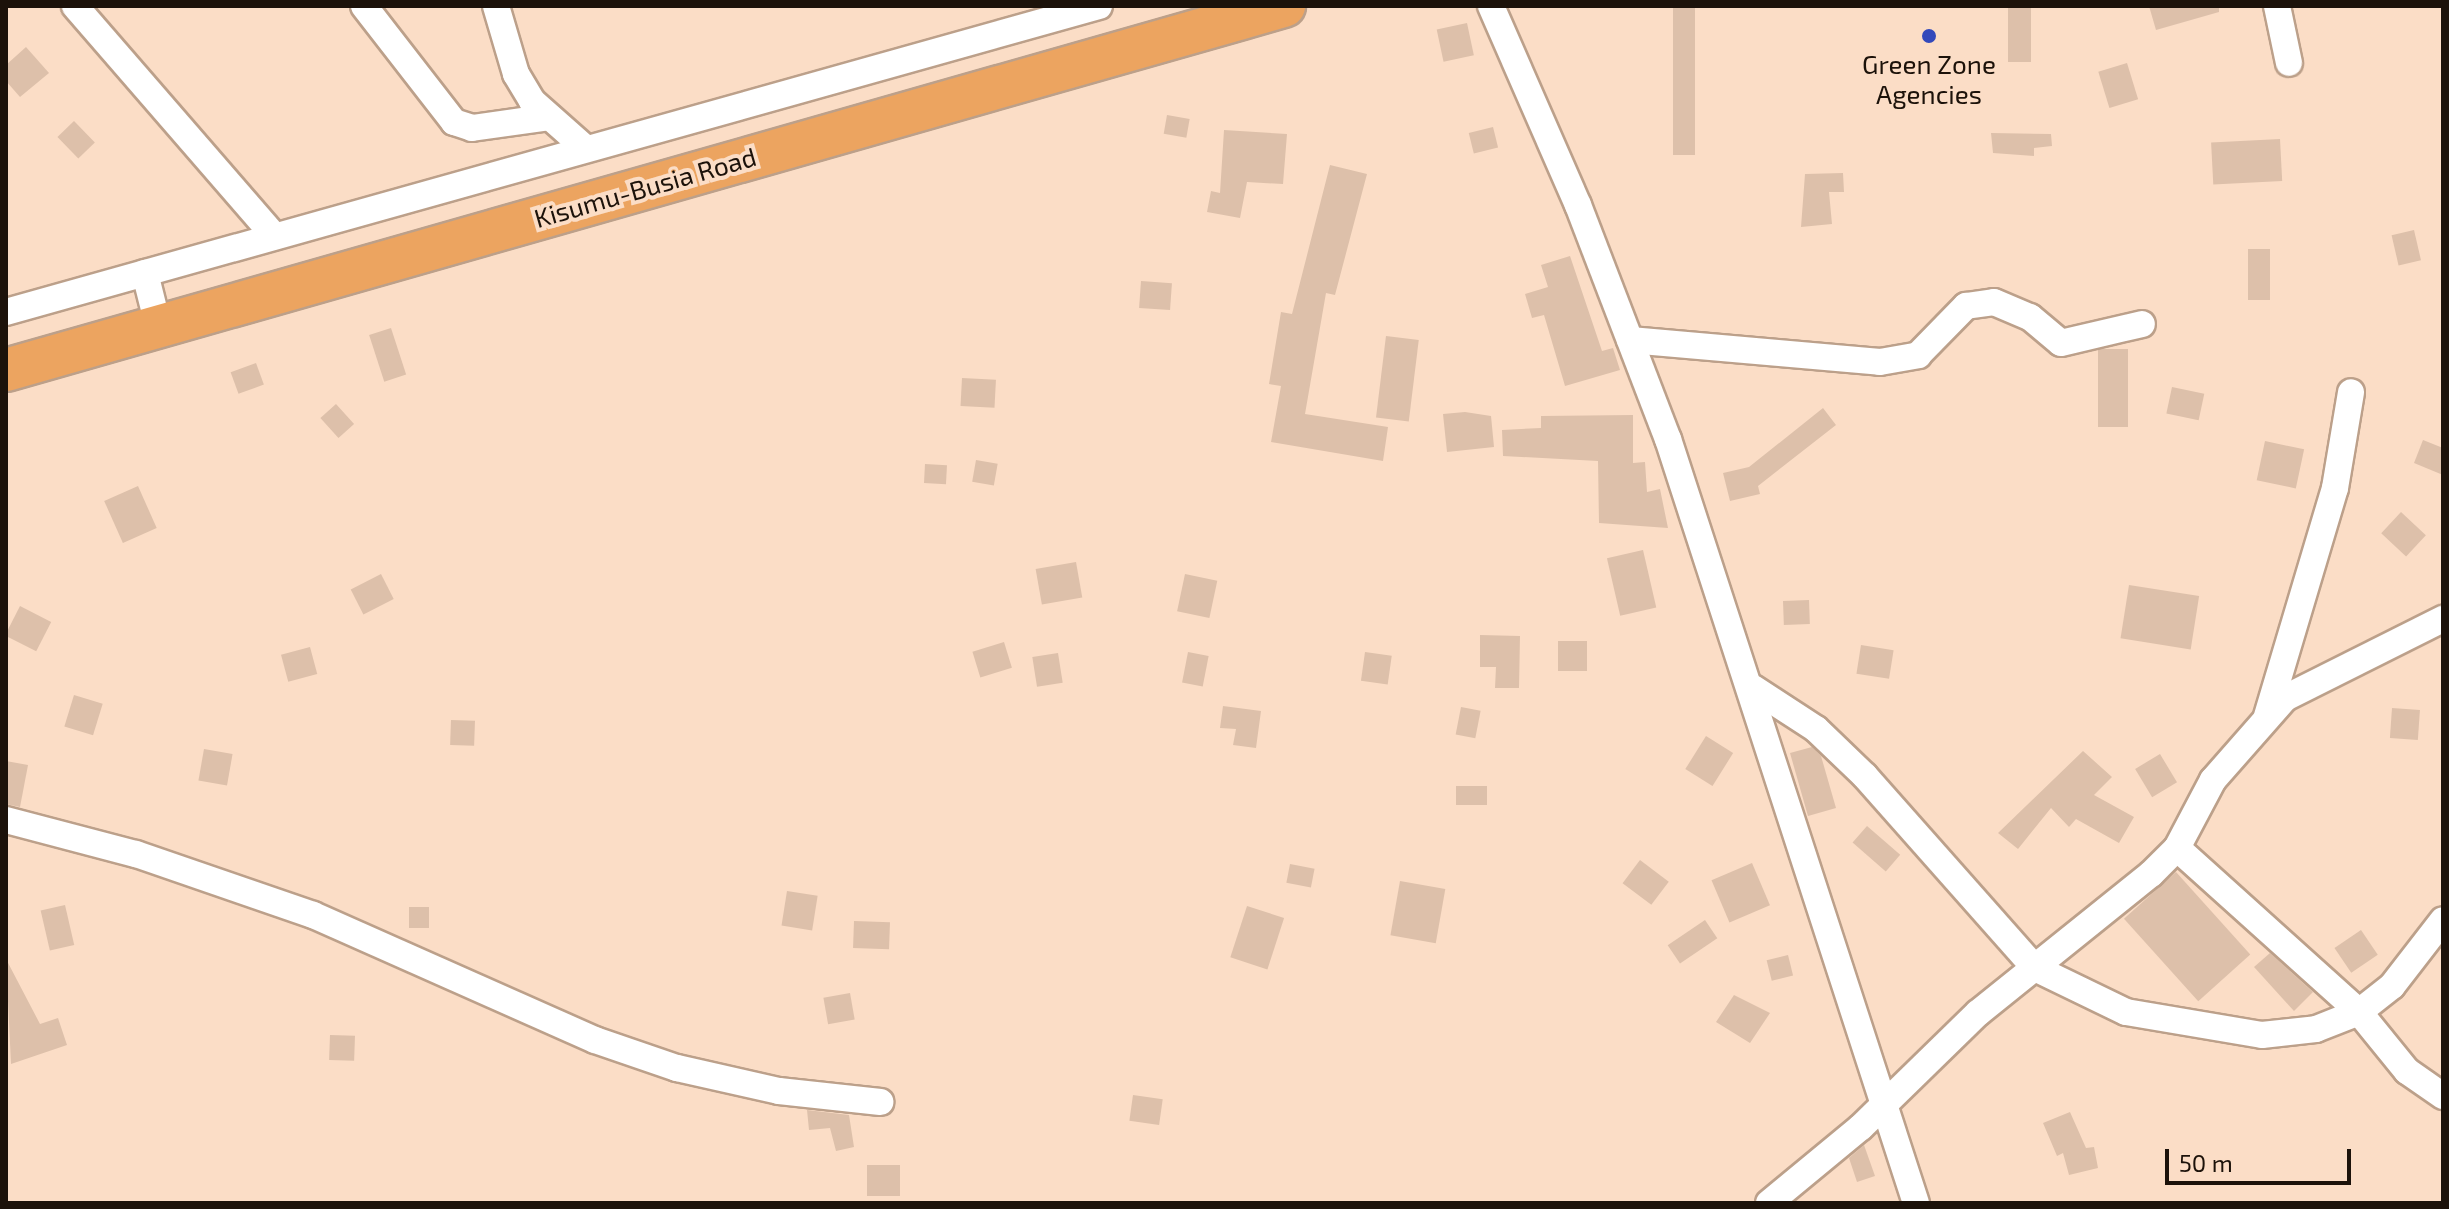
<!DOCTYPE html>
<html>
<head>
<meta charset="utf-8">
<style>
	body { margin:0 }
	#map { position:relative; width:2449px; height:1209px; overflow:hidden; background:#fbddc6; font-family:"Exo 2",sans-serif }
	div>[style] { position:absolute }
	.building>* { inset:0; background:#ddc0aa; transform-origin:0 0 }
	.roads { filter:drop-shadow(2px 0 #bca08a) drop-shadow(-2px 0 #bca08a) drop-shadow(0 2px #bca08a) drop-shadow(0 -2px #bca08a) }
	.minor>* { height:26px; margin:-13px; padding:0 13px; transform-origin:13px; border-radius:13px; background:#fff }
	.trunk>* { height:42px; margin:-21px; padding:0 21px; transform-origin:21px; border-radius:21px; background:#eca460 }
	.dots>* { width:22px; height:22px; translate:-50% -50%; box-sizing:border-box; border:4px solid #fbddc6; border-radius:50% }
	span { translate:-50% -50%; white-space:nowrap; text-align:center; line-height:1.15; -webkit-text-stroke:8px #fbddc6; paint-order:stroke }
	.poi-label { font-size:26px; color:#1c120a }
	.street-label { font-size:26px; color:#1c120a }
	.frame { position:absolute; inset:0; border:8px solid #1c120a; pointer-events:none }
	.scale { position:absolute; left:2165px; top:1149px; width:186px; height:36px; box-sizing:border-box; border:4px solid #1c120a; border-top:0; padding-left:10px; font-size:24px; line-height:28px; white-space:nowrap; color:#1c120a; -webkit-text-stroke:6px #fbddc6; paint-order:stroke }
</style>
</head>
<body>
<div id="map">
	<div class="building">
		<i style="left:1673px;top:6px;width:22px;height:149px"></i>
		<i style="left:2008px;top:6px;width:23px;height:56px"></i>
		<i style="clip-path:polygon(2149px 6px,2219px 6px,2219px 12px,2156px 30px)"></i>
		<i style="left:1467px;top:23px;width:33px;height:31px;rotate:78deg"></i>
		<i style="clip-path:polygon(26px 47px,49px 73px,20px 97px,6px 81px,6px 65px)"></i>
		<i style="left:2127px;top:63px;width:38px;height:30px;rotate:73deg"></i>
		<i style="left:1167px;top:115px;width:23px;height:19px;rotate:10deg"></i>
		<i style="left:74px;top:121px;width:30px;height:23px;rotate:46deg"></i>
		<i style="left:1493px;top:127px;width:21px;height:25px;rotate:76deg"></i>
		<i style="clip-path:polygon(1224px 130px,1287px 134px,1283px 184px,1247px 182px,1240px 218px,1207px 212px,1211px 191px,1220px 193px)"></i>
		<i style="clip-path:polygon(1991px 133px,2051px 134px,2052px 146px,2034px 148px,2034px 156px,1993px 153px)"></i>
		<i style="left:2280px;top:139px;width:42px;height:69px;rotate:87deg"></i>
		<i style="clip-path:polygon(1330px 165px,1367px 174px,1335px 295px,1326px 293px,1305px 414px,1388px 427px,1383px 461px,1271px 442px,1281px 386px,1269px 384px,1281px 312px,1292px 314px)"></i>
		<i style="clip-path:polygon(1843px 173px,1844px 192px,1829px 192px,1832px 224px,1801px 227px,1805px 174px)"></i>
		<i style="left:2414px;top:230px;width:31px;height:23px;rotate:77deg"></i>
		<i style="left:2248px;top:249px;width:22px;height:51px"></i>
		<i style="clip-path:polygon(1570px 256px,1602px 351px,1613px 348px,1620px 370px,1565px 386px,1544px 315px,1532px 318px,1525px 294px,1548px 287px,1541px 265px)"></i>
		<i style="left:1141px;top:281px;width:31px;height:27px;rotate:4deg"></i>
		<i style="left:391px;top:328px;width:49px;height:23px;rotate:72deg"></i>
		<i style="left:1386px;top:336px;width:33px;height:82px;rotate:7deg"></i>
		<i style="left:2128px;top:349px;width:78px;height:30px;rotate:90deg"></i>
		<i style="left:256px;top:363px;width:23px;height:27px;rotate:70deg"></i>
		<i style="left:962px;top:378px;width:34px;height:28px;rotate:3deg"></i>
		<i style="left:2172px;top:387px;width:33px;height:27px;rotate:12deg"></i>
		<i style="left:336px;top:404px;width:27px;height:21px;rotate:48deg"></i>
		<i style="clip-path:polygon(1823px 408px,1836px 425px,1758px 486px,1760px 494px,1730px 501px,1723px 473px,1749px 467px)"></i>
		<i style="clip-path:polygon(1465px 412px,1491px 416px,1494px 447px,1447px 452px,1443px 414px)"></i>
		<i style="clip-path:polygon(1633px 415px,1633px 463px,1645px 462px,1647px 492px,1660px 489px,1668px 528px,1599px 523px,1598px 461px,1503px 456px,1502px 430px,1541px 428px,1541px 416px)"></i>
		<i style="clip-path:polygon(2423px 440px,2443px 448px,2443px 475px,2414px 463px)"></i>
		<i style="left:2265px;top:441px;width:40px;height:40px;rotate:12deg"></i>
		<i style="left:976px;top:460px;width:22px;height:22px;rotate:10deg"></i>
		<i style="left:925px;top:464px;width:22px;height:19px;rotate:3deg"></i>
		<i style="left:138px;top:486px;width:46px;height:37px;rotate:66deg"></i>
		<i style="left:2401px;top:512px;width:34px;height:29px;rotate:43deg"></i>
		<i style="left:1643px;top:550px;width:59px;height:37px;rotate:77deg"></i>
		<i style="left:1076px;top:562px;width:36px;height:41px;rotate:80deg"></i>
		<i style="left:381px;top:574px;width:28px;height:34px;rotate:63deg"></i>
		<i style="left:1185px;top:574px;width:33px;height:38px;rotate:12deg"></i>
		<i style="left:2129px;top:585px;width:71px;height:54px;rotate:9deg"></i>
		<i style="left:1809px;top:600px;width:24px;height:26px;rotate:88deg"></i>
		<i style="left:20px;top:606px;width:35px;height:33px;rotate:27deg"></i>
		<i style="clip-path:polygon(1480px 635px,1520px 636px,1519px 688px,1495px 688px,1496px 667px,1480px 667px)"></i>
		<i style="left:1587px;top:641px;width:30px;height:29px;rotate:90deg"></i>
		<i style="left:1004px;top:642px;width:27px;height:33px;rotate:73deg"></i>
		<i style="left:1861px;top:645px;width:33px;height:29px;rotate:9deg"></i>
		<i style="left:310px;top:647px;width:28px;height:30px;rotate:75deg"></i>
		<i style="left:1188px;top:652px;width:21px;height:31px;rotate:11deg"></i>
		<i style="left:1365px;top:652px;width:27px;height:29px;rotate:8deg"></i>
		<i style="left:1058px;top:653px;width:30px;height:26px;rotate:81deg"></i>
		<i style="left:74px;top:695px;width:30px;height:33px;rotate:17deg"></i>
		<i style="clip-path:polygon(1223px 706px,1261px 711px,1256px 748px,1233px 745px,1236px 729px,1220px 728px)"></i>
		<i style="left:1461px;top:707px;width:20px;height:28px;rotate:11deg"></i>
		<i style="left:2392px;top:708px;width:28px;height:30px;rotate:4deg"></i>
		<i style="left:451px;top:720px;width:24px;height:25px;rotate:2deg"></i>
		<i style="left:1706px;top:736px;width:32px;height:39px;rotate:32deg"></i>
		<i style="clip-path:polygon(1812px 747px,1821px 756px,1836px 808px,1808px 816px,1790px 753px)"></i>
		<i style="left:204px;top:749px;width:29px;height:32px;rotate:10deg"></i>
		<i style="clip-path:polygon(2083px 751px,2112px 777px,2094px 795px,2134px 817px,2119px 843px,2076px 819px,2069px 827px,2051px 808px,2018px 849px,1998px 833px)"></i>
		<i style="left:2160px;top:754px;width:33px;height:29px;rotate:59deg"></i>
		<i style="clip-path:polygon(6px 761px,28px 765px,20px 807px,6px 804px)"></i>
		<i style="left:1456px;top:786px;width:31px;height:19px"></i>
		<i style="left:1867px;top:826px;width:44px;height:22px;rotate:41deg"></i>
		<i style="left:1640px;top:860px;width:36px;height:29px;rotate:37deg"></i>
		<i style="left:1752px;top:863px;width:46px;height:44px;rotate:67deg"></i>
		<i style="left:1290px;top:864px;width:25px;height:19px;rotate:11deg"></i>
		<i style="left:2176px;top:872px;width:111px;height:70px;rotate:48deg"></i>
		<i style="left:1400px;top:881px;width:46px;height:55px;rotate:10deg"></i>
		<i style="left:787px;top:891px;width:31px;height:35px;rotate:9deg"></i>
		<i style="left:65px;top:905px;width:41px;height:25px;rotate:77deg"></i>
		<i style="left:1247px;top:906px;width:39px;height:54px;rotate:18deg"></i>
		<i style="left:409px;top:907px;width:20px;height:21px"></i>
		<i style="left:1705px;top:920px;width:22px;height:45px;rotate:56deg"></i>
		<i style="left:854px;top:921px;width:36px;height:27px;rotate:2deg"></i>
		<i style="left:2361px;top:930px;width:30px;height:32px;rotate:56deg"></i>
		<i style="clip-path:polygon(2270px 953px,2313px 992px,2294px 1011px,2254px 967px)"></i>
		<i style="left:1788px;top:955px;width:21px;height:22px;rotate:76deg"></i>
		<i style="clip-path:polygon(6px 959px,40px 1024px,58px 1018px,67px 1045px,11px 1064px)"></i>
		<i style="left:850px;top:993px;width:27px;height:27px;rotate:80deg"></i>
		<i style="clip-path:polygon(1734px 995px,1770px 1013px,1750px 1043px,1716px 1022px)"></i>
		<i style="left:330px;top:1035px;width:25px;height:25px;rotate:2deg"></i>
		<i style="left:1133px;top:1095px;width:30px;height:26px;rotate:8deg"></i>
		<i style="clip-path:polygon(807px 1110px,849px 1115px,854px 1147px,836px 1151px,830px 1128px,809px 1130px)"></i>
		<i style="clip-path:polygon(2070px 1112px,2086px 1148px,2094px 1147px,2098px 1168px,2069px 1175px,2063px 1153px,2057px 1156px,2043px 1123px)"></i>
		<i style="clip-path:polygon(1864px 1145px,1875px 1176px,1857px 1182px,1849px 1158px)"></i>
		<i style="left:867px;top:1165px;width:33px;height:31px"></i>
	</div>
	<div class="roads">
		<div class="minor">
			<i style="left:75px;top:6px;width:304px;rotate:49.1deg"></i>
			<i style="left:364px;top:6px;width:147px;rotate:52.2deg"></i>
			<i style="left:454px;top:122px;width:19px;rotate:18deg"></i>
			<i style="left:472px;top:128px;width:78px;rotate:-8.1deg"></i>
			<i style="left:496px;top:6px;width:71px;rotate:73.6deg"></i>
			<i style="left:516px;top:74px;width:31px;rotate:59deg"></i>
			<i style="left:532px;top:101px;width:69px;rotate:41.5deg"></i>
			<i style="left:1491px;top:6px;width:217px;rotate:66.4deg"></i>
			<i style="left:1578px;top:205px;width:251px;rotate:69deg"></i>
			<i style="left:1668px;top:439px;width:803px;rotate:72.02deg"></i>
			<i style="left:2277px;top:6px;width:58px;rotate:78.1deg"></i>
			<i style="left:145px;top:273px;width:54px;rotate:76deg"></i>
			<i style="left:6px;top:312px;width:1135px;rotate:-15.64deg"></i>
			<i style="left:1630px;top:340px;width:251px;rotate:5deg"></i>
			<i style="left:1880px;top:362px;width:39px;rotate:-10deg"></i>
			<i style="left:1918px;top:355px;width:69px;rotate:-45.6deg"></i>
			<i style="left:1966px;top:306px;width:28px;rotate:-8deg"></i>
			<i style="left:1994px;top:302px;width:39px;rotate:23deg"></i>
			<i style="left:2030px;top:317px;width:40px;rotate:40deg"></i>
			<i style="left:2061px;top:343px;width:83px;rotate:-13.2deg"></i>
			<i style="left:1753px;top:688px;width:75px;rotate:33.1deg"></i>
			<i style="left:1816px;top:729px;width:68px;rotate:43.8deg"></i>
			<i style="left:1865px;top:776px;width:256px;rotate:48.5deg"></i>
			<i style="left:2035px;top:968px;width:101px;rotate:25.8deg"></i>
			<i style="left:2126px;top:1012px;width:138px;rotate:9.6deg"></i>
			<i style="left:2262px;top:1035px;width:54px;rotate:-6.3deg"></i>
			<i style="left:2316px;top:1029px;width:46px;rotate:-21.6deg"></i>
			<i style="left:2359px;top:1012px;width:42px;rotate:-38.2deg"></i>
			<i style="left:2392px;top:986px;width:83px;rotate:-52.3deg"></i>
			<i style="left:2267px;top:716px;width:238px;rotate:-73.4deg"></i>
			<i style="left:2335px;top:488px;width:97px;rotate:-80.5deg"></i>
			<i style="left:6px;top:820px;width:134px;rotate:14.7deg"></i>
			<i style="left:136px;top:854px;width:187px;rotate:19deg"></i>
			<i style="left:313px;top:915px;width:308px;rotate:23.9deg"></i>
			<i style="left:595px;top:1040px;width:87px;rotate:18.9deg"></i>
			<i style="left:677px;top:1068px;width:105px;rotate:12.7deg"></i>
			<i style="left:779px;top:1091px;width:102px;rotate:6.2deg"></i>
			<i style="left:2177px;top:848px;width:245px;rotate:42deg"></i>
			<i style="left:2359px;top:1012px;width:76px;rotate:50.9deg"></i>
			<i style="left:2407px;top:1071px;width:44px;rotate:34.8deg"></i>
			<i style="left:1769px;top:1203px;width:119px;rotate:-39.6deg"></i>
			<i style="left:1861px;top:1127px;width:163px;rotate:-44.3deg"></i>
			<i style="left:1978px;top:1013px;width:222px;rotate:-38.8deg"></i>
			<i style="left:2151px;top:874px;width:37px;rotate:-45deg"></i>
			<i style="left:2177px;top:848px;width:77px;rotate:-62.1deg"></i>
			<i style="left:2213px;top:780px;width:109px;rotate:-48.7deg"></i>
			<i style="left:2285px;top:698px;width:177px;rotate:-26.6deg"></i>
		</div>
		<div class="trunk">
			<i style="left:6px;top:370px;width:1329px;rotate:-15.9deg"></i>
		</div>
	</div>
	<div class="dots">
		<i style="left:1929px;top:36px;background:#3349bb"></i>
	</div>
	<div class="poi-label">
		<span style="left:1929px;top:79px">Green Zone<br>Agencies</span>
	</div>
	<div class="street-label">
		<span style="left:645px;top:187px;rotate:-16deg">Kisumu-Busia Road</span>
	</div>
	<div class="frame"></div>
	<div class="scale">50 m</div>
</div>
</body>
</html>
